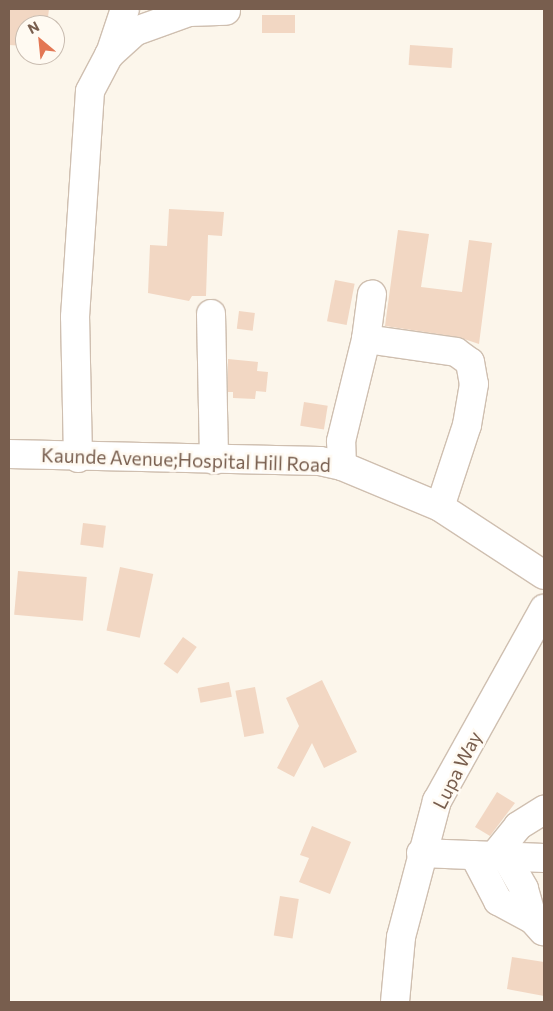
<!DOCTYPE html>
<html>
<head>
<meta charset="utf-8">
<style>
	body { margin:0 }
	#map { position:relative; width:553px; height:1011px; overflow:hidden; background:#fcf6eb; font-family:Commissioner,sans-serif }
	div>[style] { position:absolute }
	.building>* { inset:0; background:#f2d7c3; transform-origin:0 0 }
	.roads { filter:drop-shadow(1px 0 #cfbfb0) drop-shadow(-1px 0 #cfbfb0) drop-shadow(0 1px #cfbfb0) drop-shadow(0 -1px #cfbfb0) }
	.minor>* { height:28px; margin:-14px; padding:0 14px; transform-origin:14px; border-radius:14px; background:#fff }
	span { translate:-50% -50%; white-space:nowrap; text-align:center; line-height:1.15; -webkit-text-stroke:5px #fffaf2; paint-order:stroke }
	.street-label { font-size:19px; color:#785e4e }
	.frame { position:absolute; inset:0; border:10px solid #785e4e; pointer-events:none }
	.north { position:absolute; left:15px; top:15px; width:50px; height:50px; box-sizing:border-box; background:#fffaf2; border:1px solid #c9bcb0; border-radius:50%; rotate:332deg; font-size:14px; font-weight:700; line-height:20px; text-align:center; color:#785e4e }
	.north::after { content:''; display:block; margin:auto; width:18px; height:22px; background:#e37754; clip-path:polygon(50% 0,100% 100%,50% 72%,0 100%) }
</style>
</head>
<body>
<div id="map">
	<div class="building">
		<i style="clip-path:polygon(9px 9px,49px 9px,47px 25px,25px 25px,25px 46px,9px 45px)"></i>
		<i style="left:262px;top:15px;width:33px;height:18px"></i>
		<i style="left:410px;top:45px;width:43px;height:20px;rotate:4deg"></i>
		<i style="clip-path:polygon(169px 209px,224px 212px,222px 236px,208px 235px,206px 296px,192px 296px,189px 301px,148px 293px,150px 245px,167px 246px)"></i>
		<i style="clip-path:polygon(398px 230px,429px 234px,421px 287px,462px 292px,469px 240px,492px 243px,479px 344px,458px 337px,385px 326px)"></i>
		<i style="left:335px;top:280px;width:20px;height:42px;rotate:11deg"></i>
		<i style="left:239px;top:311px;width:16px;height:18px;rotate:7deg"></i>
		<i style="clip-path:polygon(228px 359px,258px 362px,257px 371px,268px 372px,266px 392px,256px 391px,255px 399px,233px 398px,233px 392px,228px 392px)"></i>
		<i style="left:304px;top:402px;width:24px;height:24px;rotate:9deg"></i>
		<i style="left:83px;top:523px;width:23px;height:22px;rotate:7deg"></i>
		<i style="left:120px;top:567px;width:34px;height:65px;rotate:12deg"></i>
		<i style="left:18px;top:571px;width:69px;height:44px;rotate:5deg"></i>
		<i style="left:183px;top:637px;width:17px;height:33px;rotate:36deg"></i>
		<i style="clip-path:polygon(322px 680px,357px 752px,324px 768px,312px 743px,294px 777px,277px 768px,299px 726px,286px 698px)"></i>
		<i style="left:229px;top:682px;width:15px;height:32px;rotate:79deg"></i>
		<i style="left:255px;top:687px;width:47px;height:20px;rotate:79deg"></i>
		<i style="clip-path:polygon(497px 792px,515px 803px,490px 836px,475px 827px)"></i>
		<i style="clip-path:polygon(312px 826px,351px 842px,330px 894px,299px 882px,309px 858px,300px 855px)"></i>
		<i style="left:280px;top:896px;width:19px;height:40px;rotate:9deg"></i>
		<i style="clip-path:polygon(512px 957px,544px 962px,544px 996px,507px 989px)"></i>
	</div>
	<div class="roads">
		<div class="minor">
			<i style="left:110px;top:54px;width:47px;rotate:-71.6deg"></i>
			<i style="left:211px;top:314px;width:146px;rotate:88.8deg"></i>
			<i style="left:366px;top:339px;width:91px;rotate:8.2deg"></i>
			<i style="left:456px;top:352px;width:17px;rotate:36deg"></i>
			<i style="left:470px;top:362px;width:22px;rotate:80deg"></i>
			<i style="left:474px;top:384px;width:42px;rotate:99.7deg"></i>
			<i style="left:467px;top:425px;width:86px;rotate:108.2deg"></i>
			<i style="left:9px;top:454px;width:311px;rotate:1.3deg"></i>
			<i style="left:320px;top:461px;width:23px;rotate:13deg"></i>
			<i style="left:342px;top:466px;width:106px;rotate:22.7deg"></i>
			<i style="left:440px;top:507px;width:124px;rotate:33.2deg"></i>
			<i style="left:78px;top:458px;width:141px;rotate:-91.2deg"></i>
			<i style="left:75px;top:317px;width:226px;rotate:-86.2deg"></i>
			<i style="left:90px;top:91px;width:41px;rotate:-62.2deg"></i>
			<i style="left:109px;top:55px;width:36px;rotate:-42deg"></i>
			<i style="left:136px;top:31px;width:56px;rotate:-19.7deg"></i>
			<i style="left:189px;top:12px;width:37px;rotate:-2deg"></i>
			<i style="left:342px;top:466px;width:25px;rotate:-92deg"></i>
			<i style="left:341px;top:441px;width:105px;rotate:-76.2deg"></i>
			<i style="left:366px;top:339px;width:45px;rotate:-82.4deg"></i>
			<i style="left:421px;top:853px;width:123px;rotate:2.3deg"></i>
			<i style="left:474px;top:855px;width:52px;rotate:62.4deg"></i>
			<i style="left:498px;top:901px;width:40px;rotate:28deg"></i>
			<i style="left:494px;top:856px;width:38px;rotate:-51deg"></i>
			<i style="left:518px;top:826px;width:31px;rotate:-32deg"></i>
			<i style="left:507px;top:859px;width:34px;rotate:60deg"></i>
			<i style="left:524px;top:889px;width:32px;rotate:74deg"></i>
			<i style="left:533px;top:920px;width:15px;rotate:48deg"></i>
			<i style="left:395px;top:1002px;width:65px;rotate:-84.7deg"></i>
			<i style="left:401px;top:937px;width:141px;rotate:-75.2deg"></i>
			<i style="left:437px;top:801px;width:220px;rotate:-60.9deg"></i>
		</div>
	</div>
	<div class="street-label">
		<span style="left:186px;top:460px;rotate:2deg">Kaunde Avenue;Hospital Hill Road</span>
		<span style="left:457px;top:770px;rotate:-63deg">Lupa Way</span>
	</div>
	<div class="frame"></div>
	<div class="north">N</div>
</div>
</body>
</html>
